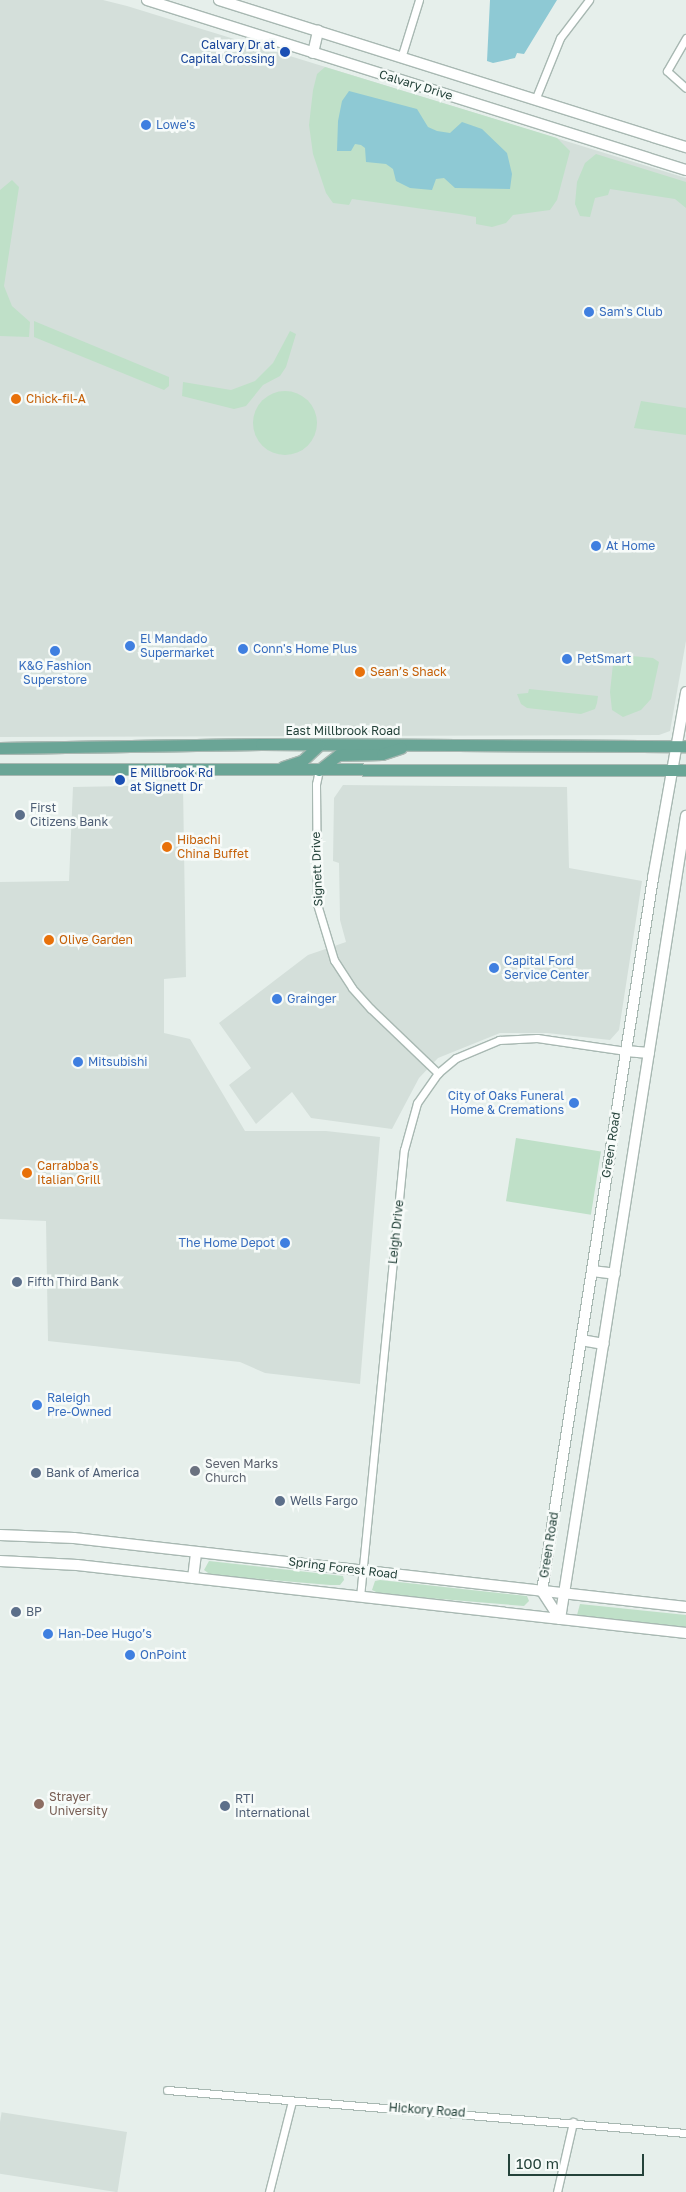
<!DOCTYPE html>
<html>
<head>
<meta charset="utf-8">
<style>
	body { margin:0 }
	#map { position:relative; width:686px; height:2192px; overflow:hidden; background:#e6efeb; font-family:"Golos Text",sans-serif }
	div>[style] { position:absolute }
	.built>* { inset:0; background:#d4dfda; transform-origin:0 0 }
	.green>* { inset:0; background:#bfe0c8; transform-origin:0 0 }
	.round { border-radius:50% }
	.water>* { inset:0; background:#8ec9d4 }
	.roads { filter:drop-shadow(1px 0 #a8b8b2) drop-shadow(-1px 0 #a8b8b2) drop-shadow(0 1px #a8b8b2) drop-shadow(0 -1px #a8b8b2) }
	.street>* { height:7px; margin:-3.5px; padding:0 3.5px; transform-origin:3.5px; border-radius:3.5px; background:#fff }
	.secondary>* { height:10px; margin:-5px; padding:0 5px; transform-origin:5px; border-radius:5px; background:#fff }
	.primary>* { height:11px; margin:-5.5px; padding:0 5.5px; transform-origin:5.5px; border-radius:5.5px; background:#6aa596 }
	.dots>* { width:14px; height:14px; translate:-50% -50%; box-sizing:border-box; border:2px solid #f7fbf9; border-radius:50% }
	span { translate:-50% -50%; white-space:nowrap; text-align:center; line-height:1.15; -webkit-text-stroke:5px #f7fbf9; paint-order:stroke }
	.transit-label { font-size:12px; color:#164399 }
	.right { translate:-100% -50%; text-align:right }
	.left { translate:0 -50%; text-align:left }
	.street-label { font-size:12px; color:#24423a }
	.shop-label { font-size:12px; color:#366cbe }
	.food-label { font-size:12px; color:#c56008 }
	.service-label { font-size:12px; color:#4e5e75 }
	.worship-label { font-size:12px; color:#5b616d }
	.education-label { font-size:12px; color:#785e54 }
	.scale { position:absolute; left:508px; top:2154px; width:136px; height:22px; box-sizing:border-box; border:2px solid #24423a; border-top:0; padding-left:6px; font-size:15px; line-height:18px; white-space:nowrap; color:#24423a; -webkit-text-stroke:4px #f7fbf9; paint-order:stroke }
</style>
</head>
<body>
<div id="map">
	<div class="built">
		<i style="clip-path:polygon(0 0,103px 0,127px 6px,686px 178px,686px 641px,670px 731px,659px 735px,0 737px)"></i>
		<i style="clip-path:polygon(183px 785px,186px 977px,164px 979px,164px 1033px,190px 1039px,245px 1131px,326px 1131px,380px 1137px,360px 1384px,265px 1373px,240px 1362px,48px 1341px,46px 1221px,0 1219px,0 882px,69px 881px,73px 787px)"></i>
		<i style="clip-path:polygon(343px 785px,567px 787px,569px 868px,642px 881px,619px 1030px,610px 1040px,547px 1033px,500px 1033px,438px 1058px,419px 1078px,392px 1129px,311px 1118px,292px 1092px,256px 1124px,229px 1085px,251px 1068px,219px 1023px,308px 955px,346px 942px,340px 920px,339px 863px,333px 861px,334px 798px)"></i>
		<i style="left:127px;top:2132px;width:61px;height:127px;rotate:99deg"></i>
	</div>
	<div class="green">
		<i style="clip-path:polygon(325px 67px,557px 138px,570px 151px,557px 200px,550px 210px,513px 215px,506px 223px,492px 227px,476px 224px,476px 217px,459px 214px,352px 199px,349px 205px,333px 203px,326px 193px,313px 154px,309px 125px,313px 90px,317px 74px)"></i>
		<i style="clip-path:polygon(596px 154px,686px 182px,686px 208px,675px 199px,610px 189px,608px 195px,595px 198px,590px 217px,580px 216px,575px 204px,577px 182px,585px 163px)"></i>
		<i style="clip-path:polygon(12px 180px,19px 187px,4px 286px,12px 306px,30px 322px,29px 337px,0 336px,0 190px)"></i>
		<i style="clip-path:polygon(34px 321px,169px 377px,169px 386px,164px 390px,34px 337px)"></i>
		<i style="clip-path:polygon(290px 331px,296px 334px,286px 367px,280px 376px,263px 385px,246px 406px,234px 409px,182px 396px,183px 382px,231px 390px,255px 381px,273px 363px)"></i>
		<i class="round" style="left:253px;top:391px;width:64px;height:64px"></i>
		<i style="clip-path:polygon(641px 401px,686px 408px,686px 435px,634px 428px)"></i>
		<i style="clip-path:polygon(621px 655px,653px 658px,659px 662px,651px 699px,641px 710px,623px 717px,612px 710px,610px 692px,613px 664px,621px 664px)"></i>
		<i style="clip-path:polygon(529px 689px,598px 696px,597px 703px,595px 709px,581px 714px,527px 708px,521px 704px,517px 694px,528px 693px)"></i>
		<i style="left:516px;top:1138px;width:86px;height:64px;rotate:9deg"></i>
		<i style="clip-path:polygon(209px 1561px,343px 1576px,344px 1580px,340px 1585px,330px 1585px,211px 1575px,204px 1570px)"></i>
		<i style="clip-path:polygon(380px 1580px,527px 1596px,529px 1601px,524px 1606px,380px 1594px,372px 1590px,375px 1581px)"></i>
		<i style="clip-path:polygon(580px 1604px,686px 1615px,686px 1628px,588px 1618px,577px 1615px)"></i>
	</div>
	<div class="water">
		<i style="clip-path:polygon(490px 0,557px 0,524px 54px,517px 53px,515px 58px,493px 63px,487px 61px)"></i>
		<i style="clip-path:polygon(349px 91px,417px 109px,428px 127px,437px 131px,450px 133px,462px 122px,482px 129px,507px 153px,512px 174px,510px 189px,455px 188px,444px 178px,436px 179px,432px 190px,410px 188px,396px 181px,393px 169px,386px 164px,366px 162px,365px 148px,361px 145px,355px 144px,351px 151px,337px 151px,338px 121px,342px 101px)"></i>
	</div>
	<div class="roads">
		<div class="street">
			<i style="left:686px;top:38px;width:38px;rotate:120deg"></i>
			<i style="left:667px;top:71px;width:25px;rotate:42deg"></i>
			<i style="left:401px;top:58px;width:61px;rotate:-72.8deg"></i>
			<i style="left:535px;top:100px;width:67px;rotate:-68deg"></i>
			<i style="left:560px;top:38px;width:48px;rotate:-52.7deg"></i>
			<i style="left:319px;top:770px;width:14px;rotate:102deg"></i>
			<i style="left:316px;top:784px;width:120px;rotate:89.5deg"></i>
			<i style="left:317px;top:904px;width:59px;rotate:73.1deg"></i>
			<i style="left:334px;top:960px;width:33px;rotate:57deg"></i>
			<i style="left:352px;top:988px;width:28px;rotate:48deg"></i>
			<i style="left:371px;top:1009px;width:93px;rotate:43.7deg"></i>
			<i style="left:360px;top:1597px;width:449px;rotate:-84.4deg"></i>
			<i style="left:404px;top:1150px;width:49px;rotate:-74.5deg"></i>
			<i style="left:417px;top:1103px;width:37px;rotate:-55deg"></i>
			<i style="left:438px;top:1073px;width:23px;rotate:-40deg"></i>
			<i style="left:456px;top:1058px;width:47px;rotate:-22.7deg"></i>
			<i style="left:499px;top:1040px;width:38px;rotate:-3deg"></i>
			<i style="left:537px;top:1038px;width:90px;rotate:8.3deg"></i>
			<i style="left:167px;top:2090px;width:521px;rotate:4.74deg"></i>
			<i style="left:269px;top:2192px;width:94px;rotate:-75.8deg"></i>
			<i style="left:557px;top:2192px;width:72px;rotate:-77.1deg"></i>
		</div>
		<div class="secondary">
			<i style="left:147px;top:0;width:565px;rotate:17.51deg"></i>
			<i style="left:219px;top:0;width:490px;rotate:17.5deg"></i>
			<i style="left:313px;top:53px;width:23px;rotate:-77deg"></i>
			<i style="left:626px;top:1051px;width:23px;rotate:5deg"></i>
			<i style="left:592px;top:1271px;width:23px;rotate:7deg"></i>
			<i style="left:581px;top:1340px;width:23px;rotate:10deg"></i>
			<i style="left:0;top:1535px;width:74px;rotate:2.3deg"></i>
			<i style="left:74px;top:1538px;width:616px;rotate:6.43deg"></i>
			<i style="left:0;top:1561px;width:77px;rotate:3deg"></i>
			<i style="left:77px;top:1565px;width:613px;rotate:6.37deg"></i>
			<i style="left:193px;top:1578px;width:26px;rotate:-83deg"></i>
			<i style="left:560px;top:1619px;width:33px;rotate:-123deg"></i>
			<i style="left:542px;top:1591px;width:722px;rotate:-81.15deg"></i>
			<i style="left:653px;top:878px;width:189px;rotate:-79.9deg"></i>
			<i style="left:560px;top:1619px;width:813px;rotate:-81.08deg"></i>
		</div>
		<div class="primary">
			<i style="left:0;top:748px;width:261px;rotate:-0.9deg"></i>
			<i style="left:261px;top:744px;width:425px;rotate:0.3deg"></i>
			<i style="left:283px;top:767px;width:20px;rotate:-18deg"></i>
			<i style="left:302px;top:761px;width:23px;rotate:-43deg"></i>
			<i style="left:0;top:769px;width:686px;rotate:0.08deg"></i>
			<i style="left:319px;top:770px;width:24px;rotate:-38deg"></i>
			<i style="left:338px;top:755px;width:44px;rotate:-1.3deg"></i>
			<i style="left:382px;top:754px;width:20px;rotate:-18deg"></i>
		</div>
	</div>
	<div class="dots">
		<i style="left:285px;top:52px;background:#1a4fb4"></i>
		<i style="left:146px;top:125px;background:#3f7fe0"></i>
		<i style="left:589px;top:312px;background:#3f7fe0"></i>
		<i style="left:16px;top:399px;background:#e8710a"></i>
		<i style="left:596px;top:546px;background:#3f7fe0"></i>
		<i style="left:130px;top:646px;background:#3f7fe0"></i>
		<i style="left:243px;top:649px;background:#3f7fe0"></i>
		<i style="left:55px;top:651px;background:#3f7fe0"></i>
		<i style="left:567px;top:659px;background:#3f7fe0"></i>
		<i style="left:360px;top:672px;background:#e8710a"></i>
		<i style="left:120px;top:780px;background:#1a4fb4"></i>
		<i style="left:20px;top:815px;background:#5c6f8a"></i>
		<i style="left:167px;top:847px;background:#e8710a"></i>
		<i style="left:49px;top:940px;background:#e8710a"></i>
		<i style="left:494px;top:968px;background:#3f7fe0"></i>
		<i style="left:277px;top:999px;background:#3f7fe0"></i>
		<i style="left:78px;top:1062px;background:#3f7fe0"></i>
		<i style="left:574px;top:1103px;background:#3f7fe0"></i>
		<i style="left:27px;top:1173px;background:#e8710a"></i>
		<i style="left:285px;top:1243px;background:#3f7fe0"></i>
		<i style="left:17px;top:1282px;background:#5c6f8a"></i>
		<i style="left:37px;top:1405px;background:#3f7fe0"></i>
		<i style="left:195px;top:1471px;background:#6b7280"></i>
		<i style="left:36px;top:1473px;background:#5c6f8a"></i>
		<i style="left:280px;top:1501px;background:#5c6f8a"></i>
		<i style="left:16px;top:1612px;background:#5c6f8a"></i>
		<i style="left:48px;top:1634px;background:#3f7fe0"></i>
		<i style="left:130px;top:1655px;background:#3f7fe0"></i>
		<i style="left:39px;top:1804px;background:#8d6e63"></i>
		<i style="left:225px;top:1806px;background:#5c6f8a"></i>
	</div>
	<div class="transit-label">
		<span class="right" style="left:275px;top:52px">Calvary Dr at<br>Capital Crossing</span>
		<span class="left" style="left:130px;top:780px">E Millbrook Rd<br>at Signett Dr</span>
	</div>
	<div class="street-label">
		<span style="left:416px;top:85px;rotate:17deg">Calvary Drive</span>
		<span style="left:343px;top:731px">East Millbrook Road</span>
		<span style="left:317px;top:869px;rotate:-92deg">Signett Drive</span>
		<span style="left:611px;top:1145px;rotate:-81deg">Green Road</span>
		<span style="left:396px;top:1232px;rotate:-84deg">Leigh Drive</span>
		<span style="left:549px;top:1545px;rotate:-81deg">Green Road</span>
		<span style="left:343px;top:1568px;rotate:7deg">Spring Forest Road</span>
		<span style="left:427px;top:2110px;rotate:4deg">Hickory Road</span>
	</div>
	<div class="shop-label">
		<span class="left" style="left:156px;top:125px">Lowe's</span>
		<span class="left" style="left:599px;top:312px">Sam's Club</span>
		<span class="left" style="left:606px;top:546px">At Home</span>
		<span class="left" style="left:140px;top:646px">El Mandado<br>Supermarket</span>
		<span class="left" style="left:253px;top:649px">Conn's Home Plus</span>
		<span class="left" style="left:577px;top:659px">PetSmart</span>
		<span style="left:55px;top:673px">K&amp;G Fashion<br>Superstore</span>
		<span class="left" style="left:504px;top:968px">Capital Ford<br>Service Center</span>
		<span class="left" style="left:287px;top:999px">Grainger</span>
		<span class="left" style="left:88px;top:1062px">Mitsubishi</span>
		<span class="right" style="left:564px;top:1103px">City of Oaks Funeral<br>Home &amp; Cremations</span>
		<span class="right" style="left:275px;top:1243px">The Home Depot</span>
		<span class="left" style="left:47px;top:1405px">Raleigh<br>Pre-Owned</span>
		<span class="left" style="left:58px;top:1634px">Han-Dee Hugo’s</span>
		<span class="left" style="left:140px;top:1655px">OnPoint</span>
	</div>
	<div class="food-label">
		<span class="left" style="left:26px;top:399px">Chick-fil-A</span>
		<span class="left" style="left:370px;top:672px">Sean’s Shack</span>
		<span class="left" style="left:177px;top:847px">Hibachi<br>China Buffet</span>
		<span class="left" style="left:59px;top:940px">Olive Garden</span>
		<span class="left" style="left:37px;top:1173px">Carrabba's<br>Italian Grill</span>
	</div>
	<div class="service-label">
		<span class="left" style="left:30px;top:815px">First<br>Citizens Bank</span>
		<span class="left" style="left:27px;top:1282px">Fifth Third Bank</span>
		<span class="left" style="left:46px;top:1473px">Bank of America</span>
		<span class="left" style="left:290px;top:1501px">Wells Fargo</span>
		<span class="left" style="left:26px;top:1612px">BP</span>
		<span class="left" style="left:235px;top:1806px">RTI<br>International</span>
	</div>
	<div class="worship-label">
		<span class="left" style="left:205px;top:1471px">Seven Marks<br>Church</span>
	</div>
	<div class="education-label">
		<span class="left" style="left:49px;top:1804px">Strayer<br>University</span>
	</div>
	<div class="scale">100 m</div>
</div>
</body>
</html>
